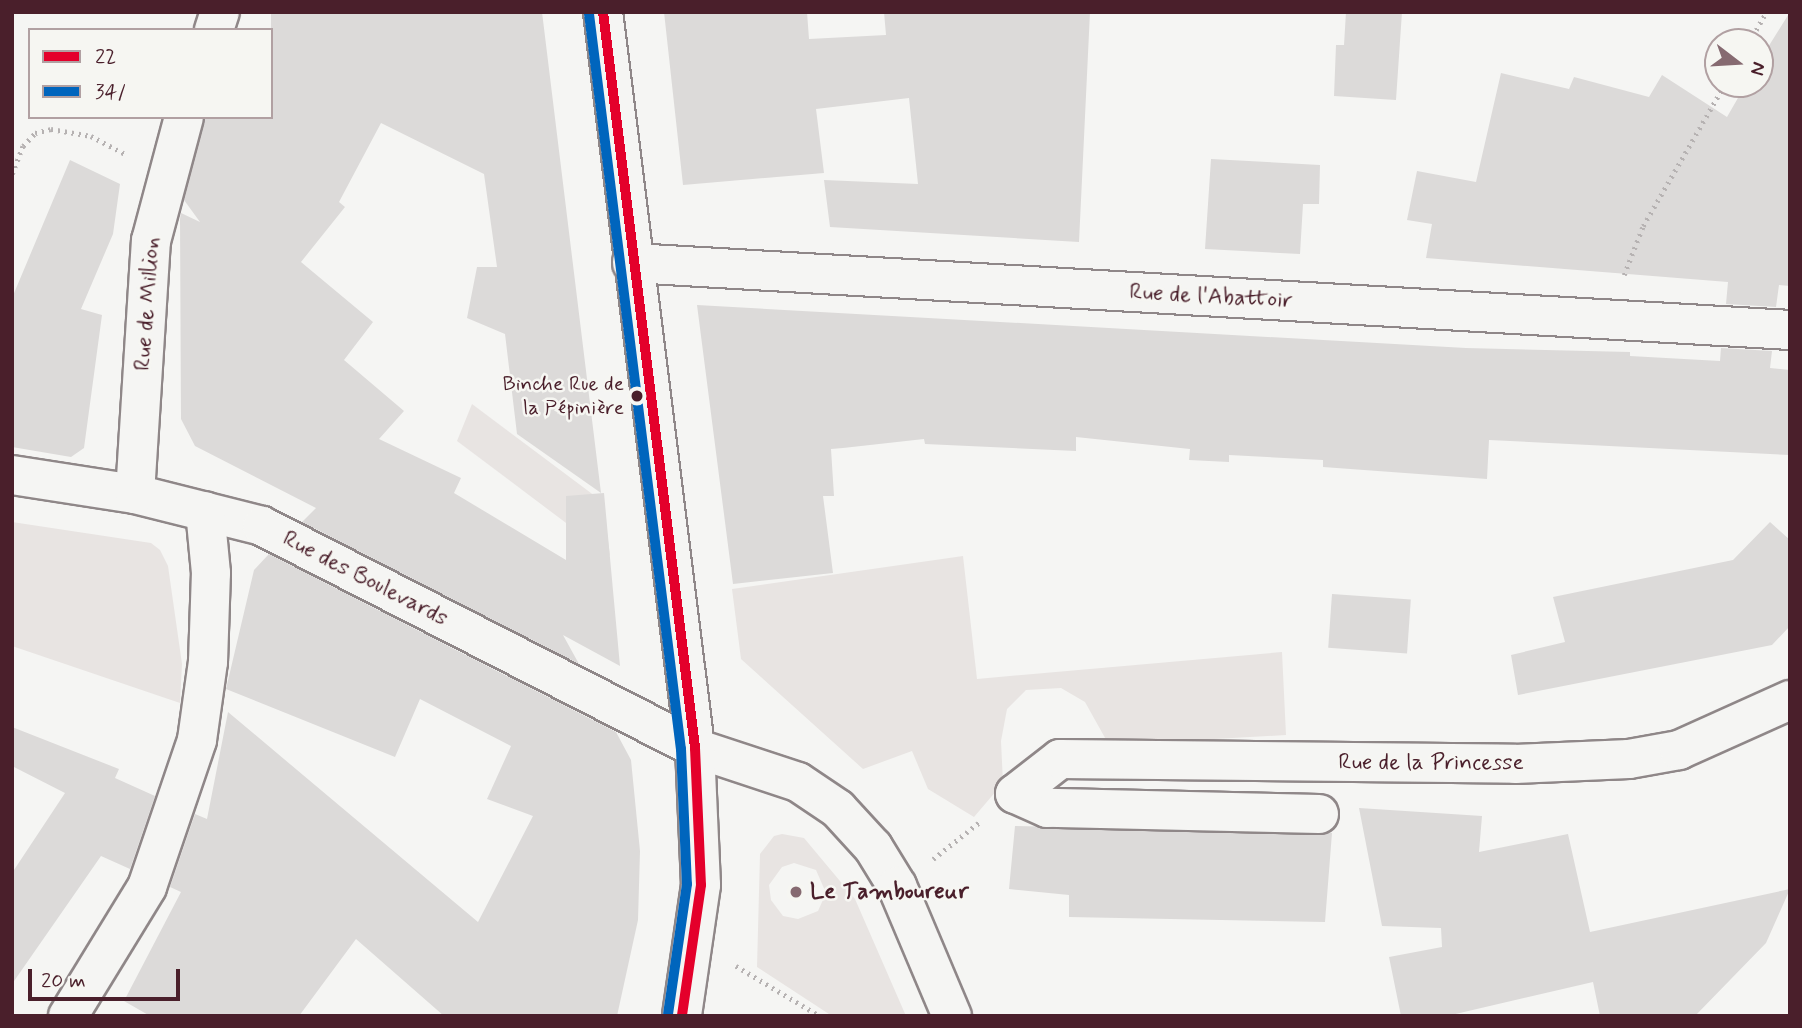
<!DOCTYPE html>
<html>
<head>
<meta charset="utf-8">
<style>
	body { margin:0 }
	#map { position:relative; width:1802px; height:1028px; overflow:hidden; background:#f5f5f3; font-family:Mynerve,sans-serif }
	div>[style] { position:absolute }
	.green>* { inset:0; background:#e8e4e2 }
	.building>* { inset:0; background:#dcdad9; transform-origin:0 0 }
	.path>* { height:4.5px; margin-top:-2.25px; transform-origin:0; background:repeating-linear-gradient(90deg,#b6b2b2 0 2px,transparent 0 7px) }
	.roads { filter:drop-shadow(2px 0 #8f8788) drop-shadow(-2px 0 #8f8788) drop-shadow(0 2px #8f8788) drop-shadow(0 -2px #8f8788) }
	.minor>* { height:38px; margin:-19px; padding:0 19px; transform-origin:19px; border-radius:19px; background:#f5f5f3 }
	.major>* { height:38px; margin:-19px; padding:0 19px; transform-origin:19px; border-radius:19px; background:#f5f5f3 }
	.bus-1>* { height:10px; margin:-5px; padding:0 5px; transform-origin:5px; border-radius:5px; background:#e4002b }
	.bus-2>* { height:10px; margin:-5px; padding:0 5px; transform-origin:5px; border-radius:5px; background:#0065bd }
	.dots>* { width:19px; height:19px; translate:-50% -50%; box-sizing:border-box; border:4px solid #f6f6f2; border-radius:50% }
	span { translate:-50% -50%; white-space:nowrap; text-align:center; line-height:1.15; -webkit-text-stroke:5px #f6f6f2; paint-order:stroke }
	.bus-label { font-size:21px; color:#4a1f2b }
	.right { translate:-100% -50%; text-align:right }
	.street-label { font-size:23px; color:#4a1f2b }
	.poi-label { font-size:23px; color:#4a1f2b; font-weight:700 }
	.left { translate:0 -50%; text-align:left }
	.frame { position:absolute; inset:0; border:14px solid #4a1f2b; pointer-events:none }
	.legend { position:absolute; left:28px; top:28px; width:245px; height:91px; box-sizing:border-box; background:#f6f6f2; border:2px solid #b1a0a2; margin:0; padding:9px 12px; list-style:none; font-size:21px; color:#4a1f2b }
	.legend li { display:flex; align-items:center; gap:14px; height:35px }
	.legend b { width:35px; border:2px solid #b1a0a2 }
	.north { position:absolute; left:1704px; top:28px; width:70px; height:70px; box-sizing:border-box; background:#f6f6f2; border:2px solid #b1a0a2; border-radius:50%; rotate:107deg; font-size:19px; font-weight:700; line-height:28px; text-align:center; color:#4a1f2b }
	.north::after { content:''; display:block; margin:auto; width:24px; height:32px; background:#866a71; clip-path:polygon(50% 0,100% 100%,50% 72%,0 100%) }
	.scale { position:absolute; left:28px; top:969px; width:152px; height:32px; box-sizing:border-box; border:4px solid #4a1f2b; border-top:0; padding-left:9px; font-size:21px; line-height:24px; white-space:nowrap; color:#4a1f2b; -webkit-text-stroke:5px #f6f6f2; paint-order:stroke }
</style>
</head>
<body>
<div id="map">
	<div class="green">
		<i style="clip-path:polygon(472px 404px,603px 502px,610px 556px,457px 441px)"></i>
		<i style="clip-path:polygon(12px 522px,151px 543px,160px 550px,168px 566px,182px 664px,180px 703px,12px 646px)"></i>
		<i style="clip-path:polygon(963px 556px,977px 679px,1282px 652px,1286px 735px,1109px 745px,1085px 702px,1061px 688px,1026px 690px,1007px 709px,1001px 741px,1003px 783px,974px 817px,928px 789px,912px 751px,863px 769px,741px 659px,732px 589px)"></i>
		<i style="clip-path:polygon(evenodd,782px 834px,804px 838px,855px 899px,906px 1016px,832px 1016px,757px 967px,760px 854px,774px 836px,782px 834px,794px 863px,816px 870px,826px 893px,818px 911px,798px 919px,783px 916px,771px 900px,769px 885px,782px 867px,794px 863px)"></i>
	</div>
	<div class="building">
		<i style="clip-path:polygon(271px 12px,542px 12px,601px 493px,517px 434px,505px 334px,467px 318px,477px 267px,497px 267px,484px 174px,381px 123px,339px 202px,345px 207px,301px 262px,373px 322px,344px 360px,404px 411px,379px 439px,461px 478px,454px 493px,566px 560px,566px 496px,604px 493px,620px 666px,563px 635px,579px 664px,302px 522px,316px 508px,195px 446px,181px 419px,180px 219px,181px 213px,200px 222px,184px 200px,205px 117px,271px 117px)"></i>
		<i style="clip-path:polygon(664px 12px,807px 12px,809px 39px,886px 35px,884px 12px,1090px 12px,1079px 242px,830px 227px,824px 180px,918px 184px,909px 98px,816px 109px,824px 173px,683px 185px)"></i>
		<i style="clip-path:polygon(1346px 12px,1402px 12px,1396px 100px,1334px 96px,1336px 45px,1344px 45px)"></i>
		<i style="clip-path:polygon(1790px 12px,1790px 286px,1779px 285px,1776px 307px,1726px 304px,1728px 282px,1426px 258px,1432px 224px,1407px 220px,1417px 171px,1476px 182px,1501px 73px,1569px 89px,1574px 77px,1649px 97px,1662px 75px,1727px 117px,1746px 84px,1760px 84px,1760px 60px)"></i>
		<i style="clip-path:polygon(1211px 159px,1320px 165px,1319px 204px,1303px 204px,1300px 254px,1205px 249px)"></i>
		<i style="clip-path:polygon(70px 160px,120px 184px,113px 234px,81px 309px,102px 315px,84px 448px,71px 457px,12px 447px,12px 298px)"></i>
		<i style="clip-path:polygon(697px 305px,1466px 348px,1630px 352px,1630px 356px,1720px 361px,1721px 348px,1772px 351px,1770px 368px,1790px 370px,1790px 455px,1489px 440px,1487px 479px,1323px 467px,1323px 460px,1229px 455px,1229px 462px,1189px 460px,1190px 449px,1076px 437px,1076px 451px,925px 444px,924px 439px,843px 448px,831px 449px,834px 496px,823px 496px,833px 573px,733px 584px)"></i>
		<i style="clip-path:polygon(1770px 522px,1790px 540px,1790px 626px,1772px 645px,1518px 695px,1511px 655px,1565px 642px,1553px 597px,1733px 560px)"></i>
		<i style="clip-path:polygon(269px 554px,616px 732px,631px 760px,640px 851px,638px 920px,617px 1016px,444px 1016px,356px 939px,299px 1016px,150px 1016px,124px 1001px,181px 892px,170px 887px,195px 814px,207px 819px,228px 712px,478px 922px,533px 816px,487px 799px,511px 746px,420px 699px,395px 757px,226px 689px,254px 570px)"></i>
		<i style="left:1332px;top:594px;width:79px;height:54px;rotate:4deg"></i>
		<i style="clip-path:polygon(12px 727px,119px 769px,115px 778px,155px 796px,130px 869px,101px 856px,12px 984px,12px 873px,65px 793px,12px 766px)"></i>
		<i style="clip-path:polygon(1359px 808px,1482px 816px,1479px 852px,1568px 834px,1590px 932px,1790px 889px,1766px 943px,1695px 1016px,1600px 1016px,1593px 982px,1447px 1016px,1401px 1016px,1389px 957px,1442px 947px,1441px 928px,1382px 926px)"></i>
		<i style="clip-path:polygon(1015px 826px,1332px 833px,1325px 922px,1069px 917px,1069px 895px,1009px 889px)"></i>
	</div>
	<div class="path">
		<i style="left:1749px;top:42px;width:34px;rotate:-60deg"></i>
		<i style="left:12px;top:174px;width:30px;rotate:-69deg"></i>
		<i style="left:23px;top:146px;width:18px;rotate:-47deg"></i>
		<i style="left:35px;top:133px;width:16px;rotate:-14deg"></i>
		<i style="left:51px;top:129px;width:41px;rotate:9.9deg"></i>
		<i style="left:91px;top:136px;width:41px;rotate:27.8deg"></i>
		<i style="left:1624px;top:275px;width:53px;rotate:-68.8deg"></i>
		<i style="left:1643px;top:226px;width:164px;rotate:-60deg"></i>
		<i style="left:933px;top:859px;width:61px;rotate:-38.4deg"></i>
		<i style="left:736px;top:966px;width:98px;rotate:30.8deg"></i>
	</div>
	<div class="roads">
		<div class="minor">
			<i style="left:214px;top:30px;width:19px;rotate:-72deg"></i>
			<i style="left:632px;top:263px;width:1160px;rotate:3.31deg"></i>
			<i style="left:12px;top:475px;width:124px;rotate:8.8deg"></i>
			<i style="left:135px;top:494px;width:131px;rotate:14.1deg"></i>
			<i style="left:262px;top:526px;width:487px;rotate:27.1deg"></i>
			<i style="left:695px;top:748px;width:108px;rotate:18.3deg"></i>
			<i style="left:798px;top:782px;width:48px;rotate:34deg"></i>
			<i style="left:838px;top:809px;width:52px;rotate:47.4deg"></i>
			<i style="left:873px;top:847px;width:46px;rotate:58.4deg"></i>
			<i style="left:897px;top:886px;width:141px;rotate:67.1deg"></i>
			<i style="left:135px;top:494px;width:254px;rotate:-86.4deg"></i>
			<i style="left:151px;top:241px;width:128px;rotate:-75.1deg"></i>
			<i style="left:1319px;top:814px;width:272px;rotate:-178.7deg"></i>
			<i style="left:1047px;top:808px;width:35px;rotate:-156deg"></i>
			<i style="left:1015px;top:794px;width:57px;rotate:-37.9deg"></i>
			<i style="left:1060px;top:759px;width:455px;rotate:0.6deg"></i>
			<i style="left:1515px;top:764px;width:114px;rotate:-2.5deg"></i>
			<i style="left:1629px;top:759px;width:51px;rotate:-10.2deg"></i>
			<i style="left:1679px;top:750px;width:122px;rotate:-24.2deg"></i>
			<i style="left:68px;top:1016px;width:151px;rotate:-58.5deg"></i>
			<i style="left:147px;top:887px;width:155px;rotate:-71.2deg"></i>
			<i style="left:197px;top:740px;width:79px;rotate:-82deg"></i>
			<i style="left:208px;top:662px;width:89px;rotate:-88.1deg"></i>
			<i style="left:211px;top:573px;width:62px;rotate:-95.5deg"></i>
		</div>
		<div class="major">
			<i style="left:603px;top:12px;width:742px;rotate:82.87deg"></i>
			<i style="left:695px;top:748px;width:137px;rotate:87.5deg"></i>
			<i style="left:701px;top:885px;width:132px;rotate:98.3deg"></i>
		</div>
	</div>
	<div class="bus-1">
		<i style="left:603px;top:12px;width:742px;rotate:82.87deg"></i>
		<i style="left:695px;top:748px;width:137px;rotate:87.5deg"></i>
		<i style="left:701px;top:885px;width:132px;rotate:98.3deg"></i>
	</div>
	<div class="bus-2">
		<i style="left:589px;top:14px;width:741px;rotate:82.87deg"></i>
		<i style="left:681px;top:749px;width:135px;rotate:87.5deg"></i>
		<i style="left:687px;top:884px;width:131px;rotate:98.3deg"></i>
	</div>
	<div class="dots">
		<i style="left:637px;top:396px;background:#4a1f2b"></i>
		<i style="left:796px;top:892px;background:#866a71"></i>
	</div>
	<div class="bus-label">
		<span class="right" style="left:624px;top:396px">Binche Rue de<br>la Pépinière</span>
	</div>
	<div class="street-label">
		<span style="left:1211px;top:297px;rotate:3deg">Rue de l'Abattoir</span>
		<span style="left:148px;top:304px;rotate:-86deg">Rue de Million</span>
		<span style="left:365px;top:579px;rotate:27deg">Rue des Boulevards</span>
		<span style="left:1431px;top:763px">Rue de la Princesse</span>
	</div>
	<div class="poi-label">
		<span class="left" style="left:810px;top:892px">Le Tamboureur</span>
	</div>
	<div class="frame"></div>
	<ul class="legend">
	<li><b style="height:9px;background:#e4002b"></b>22</li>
	<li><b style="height:9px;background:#0065bd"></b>34/</li>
	</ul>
	<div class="north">N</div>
	<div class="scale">20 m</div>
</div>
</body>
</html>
